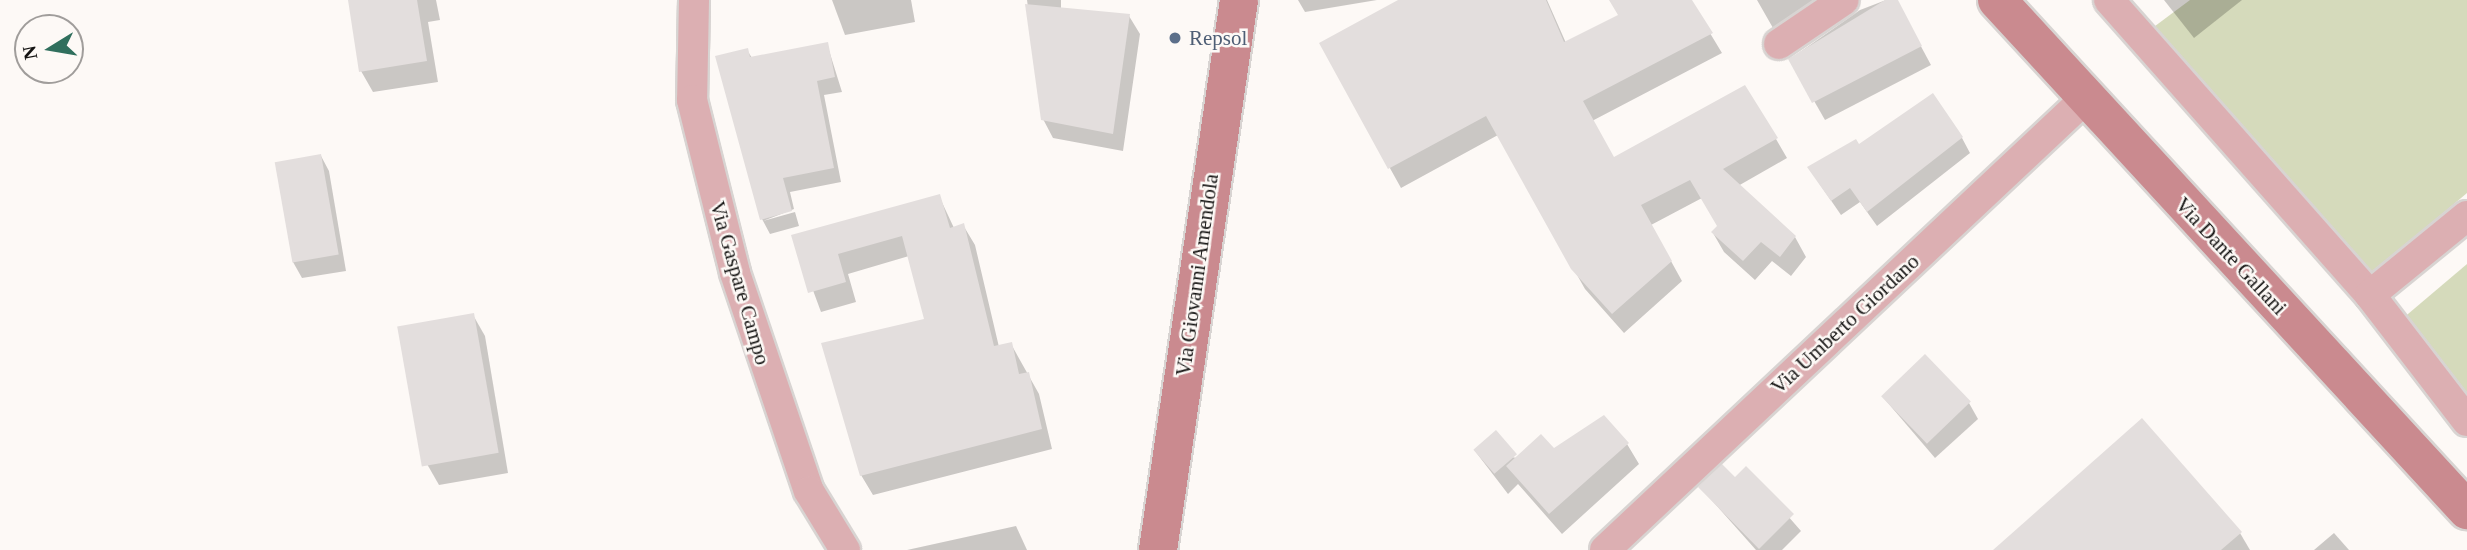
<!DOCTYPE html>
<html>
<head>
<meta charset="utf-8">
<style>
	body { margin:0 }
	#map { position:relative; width:2467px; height:550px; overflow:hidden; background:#fdf9f6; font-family:Georgia,serif }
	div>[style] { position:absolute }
	.green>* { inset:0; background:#d5dabb }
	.shadow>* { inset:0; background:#0003 }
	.building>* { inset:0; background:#e3dedd; transform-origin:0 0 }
	.roads { filter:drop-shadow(2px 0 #d8d4d2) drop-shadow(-2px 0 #d8d4d2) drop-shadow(0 2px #d8d4d2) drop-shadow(0 -2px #d8d4d2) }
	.street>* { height:30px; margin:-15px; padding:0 15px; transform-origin:15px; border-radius:15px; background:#dcafb2 }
	.secondary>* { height:38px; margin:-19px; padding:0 19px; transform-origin:19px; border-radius:19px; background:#ca8a8f }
	.dots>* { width:19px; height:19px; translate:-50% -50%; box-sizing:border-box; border:4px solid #fdf9f6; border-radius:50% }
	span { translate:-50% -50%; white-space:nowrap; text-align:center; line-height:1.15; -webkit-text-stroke:5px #fdf9f6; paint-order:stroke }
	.service-label { font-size:21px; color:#4e5e75 }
	.left { translate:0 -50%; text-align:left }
	.street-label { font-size:21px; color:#141312 }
	.north { position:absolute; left:14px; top:14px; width:70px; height:70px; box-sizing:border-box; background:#fdf9f6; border:2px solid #a09d9b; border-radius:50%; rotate:259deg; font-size:19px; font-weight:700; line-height:28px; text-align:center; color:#141312 }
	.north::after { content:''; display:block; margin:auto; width:24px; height:32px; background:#306f5d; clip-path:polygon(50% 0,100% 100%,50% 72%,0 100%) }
</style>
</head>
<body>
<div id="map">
	<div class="green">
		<i style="clip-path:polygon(2190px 0,2467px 0,2467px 193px,2359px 284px,2139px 38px)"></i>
		<i style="clip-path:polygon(2467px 264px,2467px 406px,2395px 325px)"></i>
	</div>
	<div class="shadow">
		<i style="clip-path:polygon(350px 0,436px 0,440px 20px,428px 22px,438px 82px,373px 92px,361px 71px)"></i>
		<i style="clip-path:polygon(832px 0,911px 0,915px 22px,845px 35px)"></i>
		<i style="clip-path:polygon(1027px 0,1061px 0,1061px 9px,1129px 16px,1140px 34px,1123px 151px,1053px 138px,1043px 119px)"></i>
		<i style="clip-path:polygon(1298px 0,1377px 0,1305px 12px)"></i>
		<i style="clip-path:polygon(1401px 0,1547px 0,1566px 43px,1620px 16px,1613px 0,1690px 0,1722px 53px,1592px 121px,1614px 159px,1776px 139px,1787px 158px,1738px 186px,1795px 237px,1806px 257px,1791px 276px,1772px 261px,1755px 280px,1724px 252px,1713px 233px,1719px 226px,1702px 198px,1651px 225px,1682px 281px,1624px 333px,1585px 289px,1498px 135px,1401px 188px,1321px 44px)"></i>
		<i style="clip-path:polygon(1757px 0,1854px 0,1822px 0,1773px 28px)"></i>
		<i style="clip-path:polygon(1886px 0,1896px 0,1931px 65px,1825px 120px,1790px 59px,1860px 10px)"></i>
		<i style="clip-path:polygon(2164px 0,2242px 0,2194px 38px)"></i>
		<i style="clip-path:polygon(827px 44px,842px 92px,824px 95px,841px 182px,790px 192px,794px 209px,763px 221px,795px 212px,799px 226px,770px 234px,762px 219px,747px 50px,752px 58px)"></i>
		<i style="clip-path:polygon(1962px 138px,1970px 153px,1877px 226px,1860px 202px,1841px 215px,1819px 183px,1858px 147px)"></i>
		<i style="clip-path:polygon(321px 156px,329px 171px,346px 271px,302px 278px,293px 262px)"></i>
		<i style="clip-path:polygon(939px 196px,954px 228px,963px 225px,975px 245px,999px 347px,1011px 344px,1039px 394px,1052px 449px,873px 495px,861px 475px,926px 320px,909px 256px,848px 274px,856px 302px,821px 312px,793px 236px)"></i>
		<i style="clip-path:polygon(473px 315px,485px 336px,508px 473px,439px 485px,427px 464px)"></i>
		<i style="clip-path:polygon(1882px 396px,1969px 403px,1978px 419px,1935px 458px)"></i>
		<i style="clip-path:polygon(1627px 444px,1639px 464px,1562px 534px,1518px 484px,1508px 494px,1475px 451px,1517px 458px)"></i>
		<i style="clip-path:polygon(1746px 468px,1801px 531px,1782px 550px,1756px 550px,1700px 487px,1735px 479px)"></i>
		<i style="clip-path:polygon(1016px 526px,1027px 550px,907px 550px)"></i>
		<i style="clip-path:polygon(2240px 533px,2250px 550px,1995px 550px)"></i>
		<i style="clip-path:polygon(2334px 533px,2349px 550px,2314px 550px)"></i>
	</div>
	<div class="building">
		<i style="clip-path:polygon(348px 0,417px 0,427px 61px,359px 72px)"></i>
		<i style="clip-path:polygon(1398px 0,1546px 0,1564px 42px,1618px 15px,1609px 0,1692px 0,1713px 33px,1583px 101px,1614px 157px,1745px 85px,1778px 138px,1723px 169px,1796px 236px,1780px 257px,1761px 242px,1743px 261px,1711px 232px,1717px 226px,1690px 180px,1641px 205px,1672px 261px,1612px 314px,1571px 269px,1486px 116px,1388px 169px,1319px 43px)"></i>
		<i style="clip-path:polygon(1885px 0,1898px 0,1922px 46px,1812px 103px,1788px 59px)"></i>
		<i style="clip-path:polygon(1025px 4px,1130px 14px,1113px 134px,1041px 120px)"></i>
		<i style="clip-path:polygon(828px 42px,835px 77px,817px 81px,834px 168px,783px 178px,792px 211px,760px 220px,715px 56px,748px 48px,750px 57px)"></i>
		<i style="clip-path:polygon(1933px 93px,1963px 137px,1867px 212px,1850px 188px,1831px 201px,1807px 167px,1856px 139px,1859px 144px)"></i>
		<i style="left:321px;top:154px;width:102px;height:47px;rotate:80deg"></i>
		<i style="clip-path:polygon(940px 194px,950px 228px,964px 223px,994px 346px,1012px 342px,1019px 374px,1029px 372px,1042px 429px,860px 476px,821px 343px,924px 319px,902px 236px,838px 254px,846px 282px,808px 293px,791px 235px)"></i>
		<i style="left:474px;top:313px;width:142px;height:78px;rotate:80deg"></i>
		<i style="left:1925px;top:354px;width:66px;height:61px;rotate:46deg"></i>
		<i style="clip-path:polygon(1604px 415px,1629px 443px,1549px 514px,1506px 466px,1541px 434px,1554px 448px)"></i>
		<i style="clip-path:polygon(2142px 418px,2242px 532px,2221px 550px,1993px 550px)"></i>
		<i style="left:1496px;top:430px;width:32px;height:30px;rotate:49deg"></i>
		<i style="clip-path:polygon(1722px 464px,1735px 477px,1746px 466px,1794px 514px,1759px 549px,1698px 487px)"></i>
	</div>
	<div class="roads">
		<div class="street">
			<i style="left:694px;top:0;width:100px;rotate:91.1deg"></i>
			<i style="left:692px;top:100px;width:178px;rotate:76deg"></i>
			<i style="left:735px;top:273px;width:230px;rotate:71.3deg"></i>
			<i style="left:809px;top:491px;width:69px;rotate:58.6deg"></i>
			<i style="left:2109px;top:0;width:394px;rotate:48.5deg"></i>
			<i style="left:2370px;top:295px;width:159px;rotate:52.4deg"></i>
			<i style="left:1779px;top:44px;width:78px;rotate:-34.1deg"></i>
			<i style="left:2370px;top:295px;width:125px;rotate:-39.2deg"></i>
			<i style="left:1605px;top:550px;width:659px;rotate:-43.22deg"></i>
		</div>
		<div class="secondary">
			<i style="left:1997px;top:0;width:694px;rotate:47.34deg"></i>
			<i style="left:1158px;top:550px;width:556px;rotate:-81.62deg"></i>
		</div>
	</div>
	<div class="dots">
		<i style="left:1175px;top:38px;background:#5c6f8a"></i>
	</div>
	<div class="service-label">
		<span class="left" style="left:1189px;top:38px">Repsol</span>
	</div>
	<div class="street-label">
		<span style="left:2231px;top:256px;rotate:47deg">Via Dante Gallani</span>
		<span style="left:1197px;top:275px;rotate:-82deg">Via Giovanni Amendola</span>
		<span style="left:740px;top:283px;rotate:74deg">Via Gaspare Campo</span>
		<span style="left:1845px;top:324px;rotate:-43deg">Via Umberto Giordano</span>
	</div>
	<div class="north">N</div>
</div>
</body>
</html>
